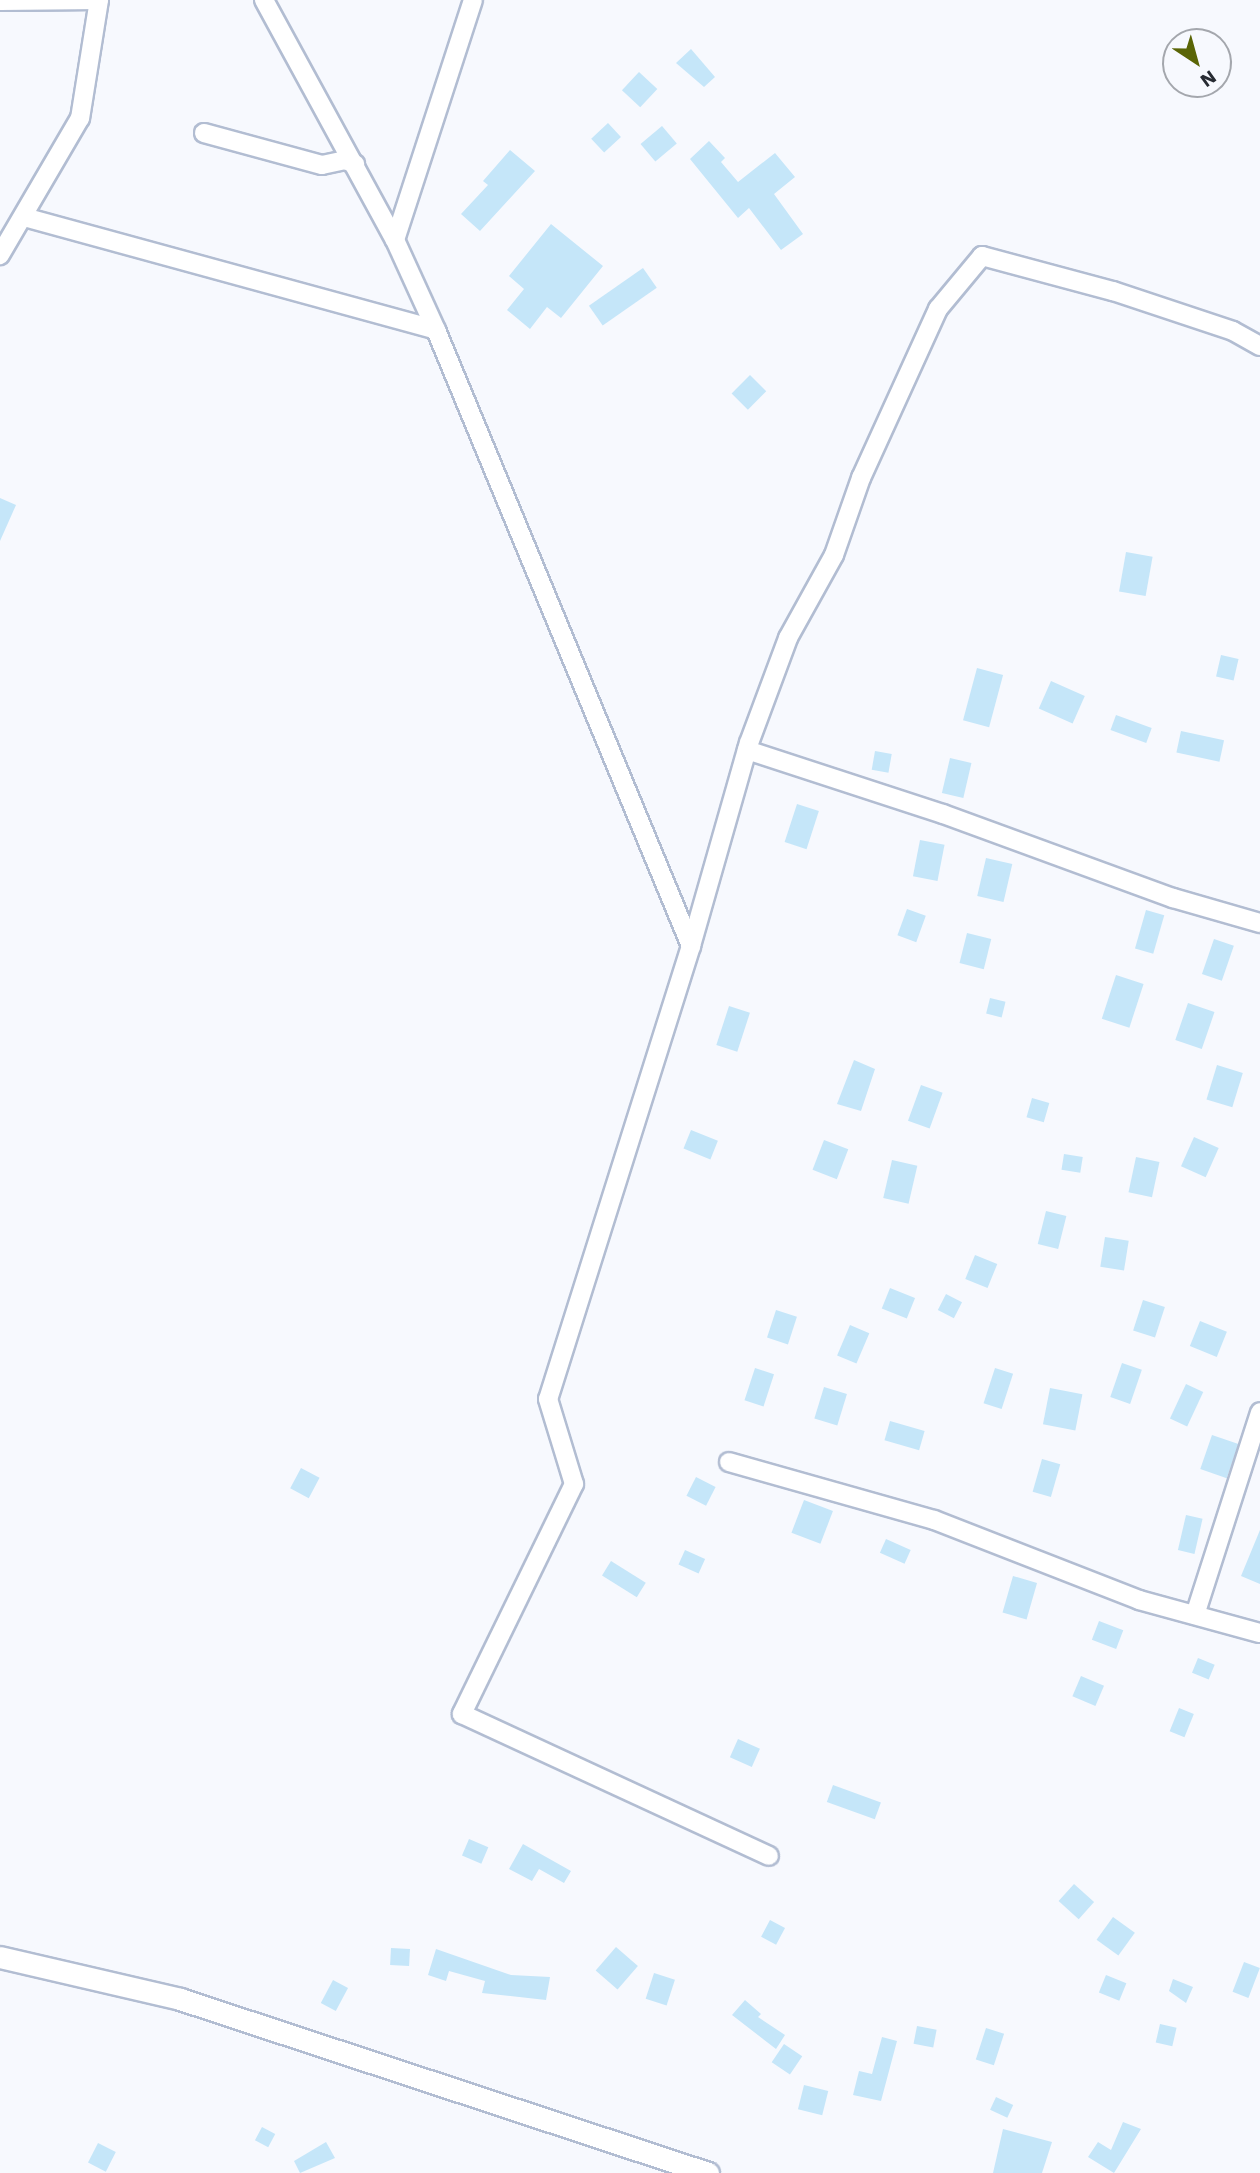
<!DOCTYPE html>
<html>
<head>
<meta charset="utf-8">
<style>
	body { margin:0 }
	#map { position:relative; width:1260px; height:2173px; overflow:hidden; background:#f7f9fe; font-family:"Work Sans",sans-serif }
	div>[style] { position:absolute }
	.building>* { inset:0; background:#c5e6f9; transform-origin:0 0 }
	.roads { filter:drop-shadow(2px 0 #b2bdd2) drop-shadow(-2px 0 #b2bdd2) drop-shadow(0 2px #b2bdd2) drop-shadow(0 -2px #b2bdd2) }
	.minor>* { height:18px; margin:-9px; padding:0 9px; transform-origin:9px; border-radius:9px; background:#fff }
	.tertiary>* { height:21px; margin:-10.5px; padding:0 10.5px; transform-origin:10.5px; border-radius:10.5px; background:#fff }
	span { translate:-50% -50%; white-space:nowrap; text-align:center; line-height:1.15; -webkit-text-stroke:6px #f7f9fe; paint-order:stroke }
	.north { position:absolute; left:1162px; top:28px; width:70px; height:70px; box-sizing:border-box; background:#f7f9fe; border:2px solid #a4a7ad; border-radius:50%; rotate:144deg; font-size:19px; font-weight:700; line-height:28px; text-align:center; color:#272b33 }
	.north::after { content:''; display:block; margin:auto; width:24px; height:32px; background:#5a6506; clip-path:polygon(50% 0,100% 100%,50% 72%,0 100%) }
</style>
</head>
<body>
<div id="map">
	<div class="building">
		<i style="clip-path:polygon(691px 49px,715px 77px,704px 87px,676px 63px)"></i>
		<i style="left:639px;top:72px;width:25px;height:25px;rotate:43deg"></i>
		<i style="left:608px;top:123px;width:19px;height:23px;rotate:47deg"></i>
		<i style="left:662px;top:126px;width:23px;height:28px;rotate:50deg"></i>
		<i style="clip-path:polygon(709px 141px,725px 158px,721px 162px,738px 182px,775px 153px,795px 177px,774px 194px,803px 234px,781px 250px,749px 208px,738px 218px,690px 159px)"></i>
		<i style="clip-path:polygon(510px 150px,535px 171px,480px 231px,461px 214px,488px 185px,483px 181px)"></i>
		<i style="clip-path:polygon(551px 224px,603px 266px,561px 318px,547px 307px,530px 329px,507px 310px,524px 289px,509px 276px)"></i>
		<i style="left:643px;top:268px;width:24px;height:66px;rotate:55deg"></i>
		<i style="left:750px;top:375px;width:23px;height:26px;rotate:45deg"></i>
		<i style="clip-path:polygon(0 498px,16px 505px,0 541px)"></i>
		<i style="left:1126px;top:552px;width:27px;height:40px;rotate:10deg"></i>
		<i style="left:1221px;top:655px;width:18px;height:22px;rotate:13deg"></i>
		<i style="left:977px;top:668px;width:27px;height:54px;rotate:15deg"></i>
		<i style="left:1051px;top:681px;width:37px;height:30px;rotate:24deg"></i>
		<i style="left:1116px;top:715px;width:38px;height:16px;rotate:20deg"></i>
		<i style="left:1181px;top:731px;width:44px;height:22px;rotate:12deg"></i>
		<i style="left:875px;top:751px;width:17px;height:19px;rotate:10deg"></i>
		<i style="left:950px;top:758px;width:22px;height:36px;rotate:13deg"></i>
		<i style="left:797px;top:804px;width:23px;height:40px;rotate:18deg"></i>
		<i style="left:920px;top:840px;width:25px;height:37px;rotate:11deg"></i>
		<i style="left:986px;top:858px;width:27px;height:39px;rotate:13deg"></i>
		<i style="left:907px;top:909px;width:20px;height:28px;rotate:20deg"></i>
		<i style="left:1146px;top:910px;width:19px;height:40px;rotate:16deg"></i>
		<i style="left:967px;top:933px;width:25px;height:31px;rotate:14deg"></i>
		<i style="left:1214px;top:939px;width:21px;height:37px;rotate:19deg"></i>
		<i style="left:1116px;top:975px;width:29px;height:46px;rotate:18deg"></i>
		<i style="left:990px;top:998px;width:16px;height:16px;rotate:14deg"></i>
		<i style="left:1188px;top:1003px;width:28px;height:39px;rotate:19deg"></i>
		<i style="left:729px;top:1006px;width:22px;height:41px;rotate:18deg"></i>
		<i style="clip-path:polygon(854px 1060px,875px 1069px,861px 1111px,837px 1104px)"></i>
		<i style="left:1217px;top:1065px;width:27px;height:36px;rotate:17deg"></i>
		<i style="left:921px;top:1085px;width:23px;height:38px;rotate:20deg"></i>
		<i style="left:1032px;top:1098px;width:18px;height:20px;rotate:16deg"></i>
		<i style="left:691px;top:1130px;width:29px;height:20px;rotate:22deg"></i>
		<i style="left:1194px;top:1137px;width:27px;height:32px;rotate:24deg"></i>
		<i style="left:824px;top:1140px;width:26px;height:32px;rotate:21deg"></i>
		<i style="left:1064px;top:1154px;width:19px;height:16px;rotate:9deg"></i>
		<i style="left:1136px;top:1157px;width:24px;height:36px;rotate:12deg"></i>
		<i style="left:892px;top:1160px;width:26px;height:39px;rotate:13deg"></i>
		<i style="left:1046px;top:1211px;width:21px;height:34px;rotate:14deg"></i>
		<i style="left:1105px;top:1237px;width:24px;height:30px;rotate:9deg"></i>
		<i style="left:975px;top:1255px;width:24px;height:26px;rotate:22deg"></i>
		<i style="left:890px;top:1288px;width:27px;height:22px;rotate:22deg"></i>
		<i style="left:946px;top:1294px;width:18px;height:18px;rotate:27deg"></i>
		<i style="left:1143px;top:1300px;width:23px;height:32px;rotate:18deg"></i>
		<i style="left:776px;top:1310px;width:22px;height:29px;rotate:18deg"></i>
		<i style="left:1200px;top:1321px;width:29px;height:27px;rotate:22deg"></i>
		<i style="left:850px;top:1325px;width:21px;height:33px;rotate:23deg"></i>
		<i style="left:1122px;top:1363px;width:21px;height:36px;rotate:19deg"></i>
		<i style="left:755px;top:1368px;width:20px;height:34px;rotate:18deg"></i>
		<i style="left:995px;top:1368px;width:19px;height:37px;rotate:18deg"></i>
		<i style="left:1186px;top:1384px;width:19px;height:38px;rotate:25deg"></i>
		<i style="left:824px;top:1387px;width:24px;height:33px;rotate:17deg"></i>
		<i style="left:1050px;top:1388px;width:33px;height:37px;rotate:11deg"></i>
		<i style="left:890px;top:1421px;width:36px;height:20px;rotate:16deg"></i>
		<i style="left:1212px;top:1435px;width:28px;height:36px;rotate:19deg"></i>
		<i style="left:1042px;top:1459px;width:19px;height:34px;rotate:16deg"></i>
		<i style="left:301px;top:1468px;width:21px;height:23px;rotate:28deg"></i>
		<i style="left:696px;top:1477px;width:22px;height:21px;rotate:27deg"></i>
		<i style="left:804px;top:1500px;width:31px;height:35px;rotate:21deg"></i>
		<i style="left:1186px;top:1515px;width:17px;height:36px;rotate:13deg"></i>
		<i style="clip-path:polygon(1260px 1530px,1260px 1584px,1241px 1576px)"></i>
		<i style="left:886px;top:1539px;width:27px;height:15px;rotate:24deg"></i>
		<i style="left:685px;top:1550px;width:22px;height:16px;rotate:24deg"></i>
		<i style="left:611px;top:1561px;width:41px;height:17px;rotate:32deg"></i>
		<i style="left:1013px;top:1576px;width:25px;height:38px;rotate:16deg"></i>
		<i style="left:1099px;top:1621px;width:26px;height:20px;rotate:21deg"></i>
		<i style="left:1198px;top:1658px;width:18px;height:16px;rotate:22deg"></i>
		<i style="left:1081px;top:1676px;width:25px;height:22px;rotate:23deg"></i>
		<i style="left:1179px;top:1708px;width:16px;height:25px;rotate:22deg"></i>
		<i style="left:738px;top:1739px;width:24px;height:20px;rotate:24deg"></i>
		<i style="left:833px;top:1785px;width:51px;height:18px;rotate:20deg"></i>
		<i style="left:469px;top:1839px;width:21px;height:18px;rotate:23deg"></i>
		<i style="clip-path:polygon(523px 1844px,571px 1871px,564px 1883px,539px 1869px,532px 1881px,509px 1869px)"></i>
		<i style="left:1074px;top:1884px;width:27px;height:23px;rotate:42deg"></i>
		<i style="left:1113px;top:1917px;width:27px;height:28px;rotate:36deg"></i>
		<i style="left:770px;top:1920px;width:17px;height:19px;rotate:28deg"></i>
		<i style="left:616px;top:1947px;width:29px;height:31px;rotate:41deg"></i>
		<i style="left:391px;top:1948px;width:19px;height:17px;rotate:3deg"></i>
		<i style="clip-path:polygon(436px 1949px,511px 1975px,550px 1977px,546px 2000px,482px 1993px,485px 1981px,449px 1971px,446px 1981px,428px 1975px)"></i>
		<i style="left:1244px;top:1962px;width:17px;height:32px;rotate:21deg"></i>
		<i style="left:654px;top:1973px;width:22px;height:27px;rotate:18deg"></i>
		<i style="left:1106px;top:1975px;width:22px;height:19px;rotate:22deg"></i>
		<i style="clip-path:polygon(1173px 1979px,1193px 1987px,1186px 2003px,1169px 1991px)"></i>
		<i style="left:333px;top:1980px;width:17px;height:26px;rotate:28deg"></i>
		<i style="clip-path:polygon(745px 2000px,761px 2014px,758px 2017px,785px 2035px,776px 2049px,732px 2015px)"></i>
		<i style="left:1160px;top:2024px;width:17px;height:19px;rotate:13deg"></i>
		<i style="left:917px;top:2026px;width:20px;height:18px;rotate:11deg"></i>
		<i style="left:986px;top:2028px;width:19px;height:33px;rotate:18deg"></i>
		<i style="clip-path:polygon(882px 2037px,897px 2041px,881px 2101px,853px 2095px,859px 2071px,872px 2074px)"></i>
		<i style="left:784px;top:2044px;width:22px;height:22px;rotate:34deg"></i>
		<i style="left:804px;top:2085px;width:25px;height:25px;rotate:14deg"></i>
		<i style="left:996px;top:2097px;width:19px;height:14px;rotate:25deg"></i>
		<i style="clip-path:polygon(1123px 2122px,1141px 2129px,1114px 2173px,1088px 2157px,1098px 2142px,1111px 2150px)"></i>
		<i style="left:262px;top:2127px;width:15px;height:15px;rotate:28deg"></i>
		<i style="clip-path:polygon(1003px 2129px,1052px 2142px,1042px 2173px,993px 2173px)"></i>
		<i style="clip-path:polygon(326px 2142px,335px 2158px,300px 2173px,294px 2161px)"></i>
		<i style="left:98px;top:2143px;width:20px;height:22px;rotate:27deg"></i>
	</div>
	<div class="roads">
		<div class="minor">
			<i style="left:264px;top:0;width:273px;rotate:61.4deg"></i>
			<i style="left:395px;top:240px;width:99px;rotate:65.5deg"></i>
			<i style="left:0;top:1px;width:99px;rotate:-0.6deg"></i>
			<i style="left:99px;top:0;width:120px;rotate:99.1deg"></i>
			<i style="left:80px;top:118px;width:159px;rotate:120.3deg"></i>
			<i style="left:204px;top:133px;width:122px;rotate:15.2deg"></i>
			<i style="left:322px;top:165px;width:24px;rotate:-12deg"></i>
			<i style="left:345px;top:160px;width:11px;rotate:22deg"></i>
			<i style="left:24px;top:217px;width:427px;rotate:15.3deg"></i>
			<i style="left:436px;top:330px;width:667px;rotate:67.51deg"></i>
			<i style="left:691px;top:946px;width:475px;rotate:107.5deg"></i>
			<i style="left:548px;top:1399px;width:89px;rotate:73deg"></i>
			<i style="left:574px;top:1484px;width:256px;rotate:116deg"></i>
			<i style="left:462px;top:1714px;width:338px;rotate:24.8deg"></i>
			<i style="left:395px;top:240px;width:252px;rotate:-72deg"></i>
			<i style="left:747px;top:750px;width:206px;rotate:18.1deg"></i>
			<i style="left:943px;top:814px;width:245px;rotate:20.1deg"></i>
			<i style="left:1173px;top:898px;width:91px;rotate:16deg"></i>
			<i style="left:691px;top:946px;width:211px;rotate:-74.1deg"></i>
			<i style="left:749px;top:743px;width:112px;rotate:-69.6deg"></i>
			<i style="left:788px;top:638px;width:95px;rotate:-61deg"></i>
			<i style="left:834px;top:555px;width:82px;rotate:-70.7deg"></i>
			<i style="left:861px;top:478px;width:186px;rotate:-65.5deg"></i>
			<i style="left:938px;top:309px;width:69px;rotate:-50.3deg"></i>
			<i style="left:982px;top:256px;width:136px;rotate:15deg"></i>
			<i style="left:1113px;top:291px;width:126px;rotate:18.4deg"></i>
			<i style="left:1233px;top:331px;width:31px;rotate:29deg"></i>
			<i style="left:729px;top:1462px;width:213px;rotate:15.8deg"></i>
			<i style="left:934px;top:1520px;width:220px;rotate:21.3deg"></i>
			<i style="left:1139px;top:1600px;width:125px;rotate:15.3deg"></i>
			<i style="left:1195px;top:1615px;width:213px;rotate:-72.2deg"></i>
		</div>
		<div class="tertiary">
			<i style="left:0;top:1957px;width:185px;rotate:13.1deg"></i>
			<i style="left:180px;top:1999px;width:556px;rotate:18.24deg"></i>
		</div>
	</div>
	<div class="north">N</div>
</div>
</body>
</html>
